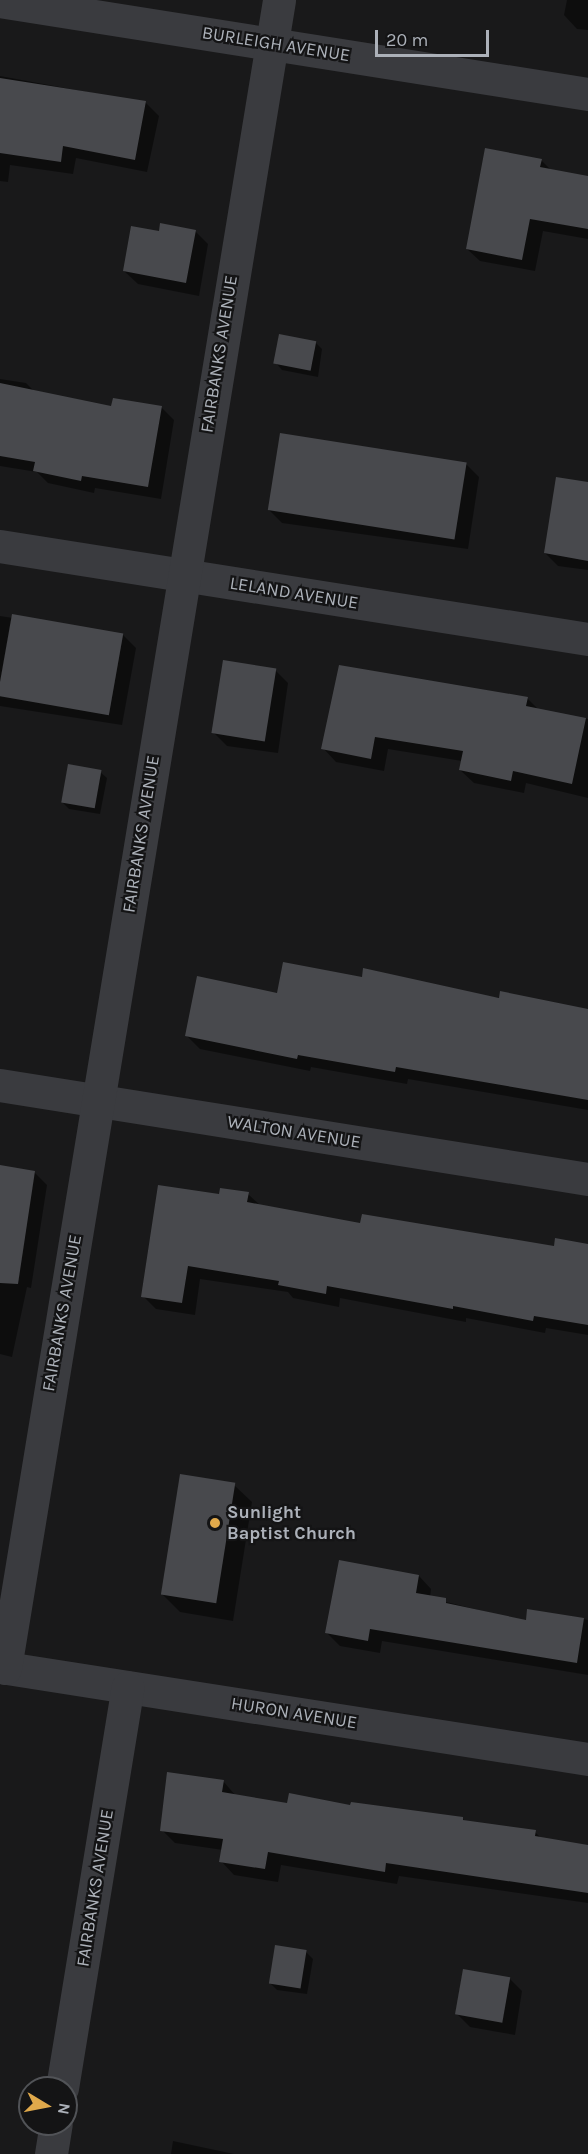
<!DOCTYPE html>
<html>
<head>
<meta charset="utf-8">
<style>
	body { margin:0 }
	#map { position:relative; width:588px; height:2154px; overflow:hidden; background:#19191a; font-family:Karla,sans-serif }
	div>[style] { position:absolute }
	.shadow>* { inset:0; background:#0007 }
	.building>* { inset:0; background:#48494d; transform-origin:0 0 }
	.minor>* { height:33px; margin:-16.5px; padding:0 16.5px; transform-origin:16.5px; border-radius:16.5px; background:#3a3b3f }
	.dots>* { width:16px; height:16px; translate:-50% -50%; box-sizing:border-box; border:3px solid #141415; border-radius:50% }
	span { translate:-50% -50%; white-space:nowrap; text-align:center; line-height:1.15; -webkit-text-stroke:4.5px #141415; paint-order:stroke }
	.street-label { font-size:18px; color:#acb1b9 }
	.poi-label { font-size:18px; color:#acb1b9; font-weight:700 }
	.left { translate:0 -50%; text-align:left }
	.north { position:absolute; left:18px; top:2076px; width:60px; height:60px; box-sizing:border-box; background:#141415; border:2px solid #515357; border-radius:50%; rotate:100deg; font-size:16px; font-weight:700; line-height:24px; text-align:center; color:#acb1b9 }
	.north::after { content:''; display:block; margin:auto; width:21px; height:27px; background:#e0a94b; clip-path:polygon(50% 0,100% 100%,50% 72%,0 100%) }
	.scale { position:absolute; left:375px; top:30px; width:114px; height:27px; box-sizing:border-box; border:3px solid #acb1b9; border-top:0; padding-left:8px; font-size:18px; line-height:21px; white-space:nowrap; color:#acb1b9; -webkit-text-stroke:4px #141415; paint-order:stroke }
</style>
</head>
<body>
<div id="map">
	<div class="shadow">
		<i style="clip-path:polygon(567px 0,588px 0,588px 30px,577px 29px,564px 15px)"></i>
		<i style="clip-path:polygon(0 76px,146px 103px,159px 116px,147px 172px,76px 158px,73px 174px,10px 165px,8px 182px,0 181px)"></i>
		<i style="clip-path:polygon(541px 160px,552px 171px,588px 177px,588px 239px,543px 231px,535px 271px,480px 261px,467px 249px)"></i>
		<i style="clip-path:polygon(195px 231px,208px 244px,199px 296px,138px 284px,124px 271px,160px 233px)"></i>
		<i style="clip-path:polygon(315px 342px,322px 349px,318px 377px,282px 370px,276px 363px)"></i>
		<i style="clip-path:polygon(0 379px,26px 383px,35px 392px,112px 408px,161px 407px,174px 420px,161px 499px,95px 488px,94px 493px,48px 483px,37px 472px,0 466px)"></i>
		<i style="clip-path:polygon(466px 464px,479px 477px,468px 549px,282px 523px,269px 510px)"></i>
		<i style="clip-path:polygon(588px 484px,588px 570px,558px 566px,545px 553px)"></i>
		<i style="clip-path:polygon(0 616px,123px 635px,136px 648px,122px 725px,0 706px)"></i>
		<i style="clip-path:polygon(275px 670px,288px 683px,278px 753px,227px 746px,214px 733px)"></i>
		<i style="clip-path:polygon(527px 698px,539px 710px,588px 719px,588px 798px,526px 783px,524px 793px,474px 783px,460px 770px,462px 761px,388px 749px,384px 771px,336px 762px,323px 748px)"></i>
		<i style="clip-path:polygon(100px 772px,107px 778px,100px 814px,69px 809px,62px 802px)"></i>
		<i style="clip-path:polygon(363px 979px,588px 1010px,588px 1110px,408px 1079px,407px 1084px,311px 1067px,310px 1071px,200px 1049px,187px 1036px,278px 995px)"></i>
		<i style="clip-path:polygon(0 1167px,34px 1172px,47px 1185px,31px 1288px,27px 1287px,12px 1357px,0 1354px)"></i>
		<i style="clip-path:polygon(248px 1194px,261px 1206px,361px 1225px,555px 1248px,588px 1245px,588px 1335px,546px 1328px,545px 1333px,466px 1318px,466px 1322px,340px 1298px,339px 1307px,293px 1298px,288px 1292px,200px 1279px,195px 1315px,156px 1309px,143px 1296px,220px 1196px)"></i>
		<i style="clip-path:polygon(234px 1485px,252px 1502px,233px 1621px,180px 1612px,162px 1594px)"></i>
		<i style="clip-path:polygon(419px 1576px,431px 1589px,430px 1598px,527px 1622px,529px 1611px,588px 1620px,588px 1675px,382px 1641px,380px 1653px,340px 1646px,327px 1633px)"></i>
		<i style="clip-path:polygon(223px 1781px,236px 1796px,289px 1804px,462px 1818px,466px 1822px,535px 1832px,542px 1839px,588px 1847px,588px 1903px,399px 1876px,397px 1884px,281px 1865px,278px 1882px,234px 1875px,221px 1861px,223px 1850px,175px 1843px,162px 1830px)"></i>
		<i style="clip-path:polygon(306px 1952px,313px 1959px,307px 1994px,277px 1990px,270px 1983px)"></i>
		<i style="clip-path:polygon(509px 1978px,522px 1991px,515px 2035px,470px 2027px,457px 2014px)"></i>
		<i style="clip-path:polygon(173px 2141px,234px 2154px,171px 2154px)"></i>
	</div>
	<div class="building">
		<i style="clip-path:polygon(0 78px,146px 101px,135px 160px,63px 146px,61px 162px,0 153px)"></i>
		<i style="clip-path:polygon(485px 148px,542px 159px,540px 167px,588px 176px,588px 229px,530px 219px,522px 260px,466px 249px)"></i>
		<i style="clip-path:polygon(160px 223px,196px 230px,186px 283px,123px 271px,131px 226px,159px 231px)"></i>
		<i style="left:279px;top:334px;width:38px;height:30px;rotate:11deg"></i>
		<i style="clip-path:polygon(0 383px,111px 406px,113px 398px,162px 406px,148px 487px,82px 476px,81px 481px,33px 471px,35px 462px,0 456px)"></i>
		<i style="left:280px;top:433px;width:189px;height:78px;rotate:9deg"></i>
		<i style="clip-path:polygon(556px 477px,588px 482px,588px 561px,544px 553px)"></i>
		<i style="left:12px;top:614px;width:113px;height:83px;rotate:10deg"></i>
		<i style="left:223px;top:660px;width:54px;height:74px;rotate:9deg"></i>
		<i style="clip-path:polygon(339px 665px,528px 697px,526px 706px,586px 718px,572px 784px,513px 771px,511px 781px,459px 770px,463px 751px,375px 737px,371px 759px,321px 749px)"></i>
		<i style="left:68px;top:764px;width:34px;height:39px;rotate:10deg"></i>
		<i style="clip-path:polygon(283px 962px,362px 977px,363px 968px,499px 998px,500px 991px,588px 1009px,588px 1100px,396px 1067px,395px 1072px,298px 1055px,297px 1059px,185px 1036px,197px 976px,277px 993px)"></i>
		<i style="clip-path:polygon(0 1165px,35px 1171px,18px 1284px,0 1283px)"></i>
		<i style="clip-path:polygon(158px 1185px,219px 1194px,220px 1188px,249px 1192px,247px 1202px,360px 1223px,362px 1214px,554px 1246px,555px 1238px,588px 1244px,588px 1325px,534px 1316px,533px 1321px,453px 1306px,453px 1309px,327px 1286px,326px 1294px,278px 1285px,279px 1281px,188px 1266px,182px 1303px,141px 1297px)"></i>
		<i style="left:180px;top:1474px;width:56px;height:122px;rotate:9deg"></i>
		<i style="clip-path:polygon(339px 1560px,419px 1575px,416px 1593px,446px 1598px,446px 1603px,526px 1620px,527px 1609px,584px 1618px,577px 1663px,370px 1629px,368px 1641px,325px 1633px)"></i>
		<i style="clip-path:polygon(167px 1772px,224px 1780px,222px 1792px,287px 1803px,289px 1793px,350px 1805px,351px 1802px,463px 1817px,463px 1820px,536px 1830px,535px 1836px,588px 1845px,588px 1893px,386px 1863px,385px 1872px,268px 1852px,265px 1869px,219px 1862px,223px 1839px,160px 1831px)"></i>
		<i style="left:275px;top:1945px;width:32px;height:39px;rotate:9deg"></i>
		<i style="left:463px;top:1969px;width:48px;height:46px;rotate:10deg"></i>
	</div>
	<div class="minor">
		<i style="left:0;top:1px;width:595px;rotate:8.99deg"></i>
		<i style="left:0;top:546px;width:595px;rotate:8.99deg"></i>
		<i style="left:0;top:1085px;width:595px;rotate:9.08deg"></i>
		<i style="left:0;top:1667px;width:595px;rotate:8.89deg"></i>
		<i style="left:5px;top:1668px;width:1690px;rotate:-80.67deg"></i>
		<i style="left:62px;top:2088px;width:406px;rotate:-80.7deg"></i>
		<i style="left:51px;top:2154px;width:30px;rotate:-81deg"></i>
	</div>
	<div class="dots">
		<i style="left:215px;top:1523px;background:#e0a94b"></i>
	</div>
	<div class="street-label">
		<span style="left:276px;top:44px;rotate:9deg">BURLEIGH AVENUE</span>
		<span style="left:219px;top:354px;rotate:-81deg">FAIRBANKS AVENUE</span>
		<span style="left:294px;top:593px;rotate:9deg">LELAND AVENUE</span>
		<span style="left:141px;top:834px;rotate:-81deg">FAIRBANKS AVENUE</span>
		<span style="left:294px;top:1132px;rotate:9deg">WALTON AVENUE</span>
		<span style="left:62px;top:1313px;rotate:-80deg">FAIRBANKS AVENUE</span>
		<span style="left:294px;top:1713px;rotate:9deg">HURON AVENUE</span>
		<span style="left:95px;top:1888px;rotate:-81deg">FAIRBANKS AVENUE</span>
	</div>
	<div class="poi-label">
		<span class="left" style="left:227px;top:1523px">Sunlight<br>Baptist Church</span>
	</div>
	<div class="north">N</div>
	<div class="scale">20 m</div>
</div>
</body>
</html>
